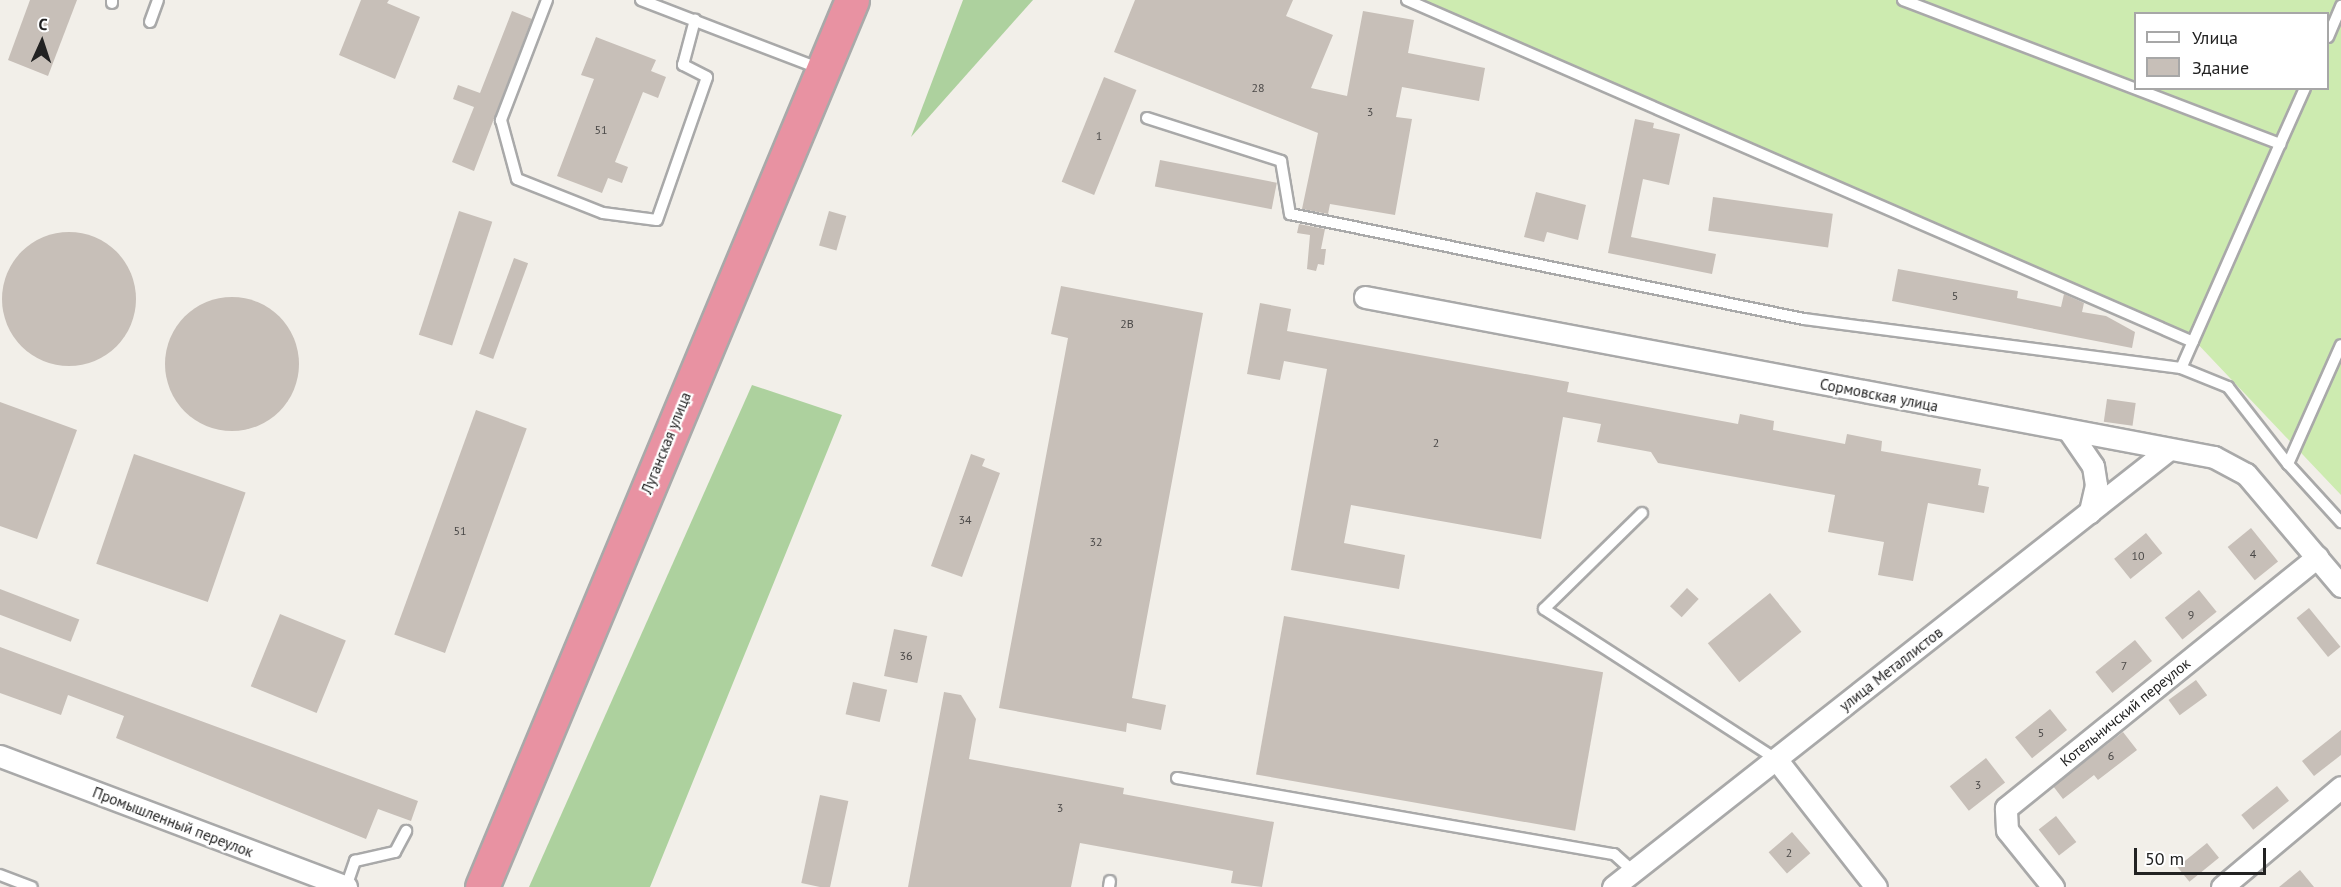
<!DOCTYPE html>
<html>
<head>
<meta charset="utf-8">
<style>
	body { margin:0 }
	#map { position:relative; width:2341px; height:887px; overflow:hidden; background:#f2efe9; font-family:"PT Sans",sans-serif }
	div>[style] { position:absolute }
	.grass>* { inset:0; background:#cdebb0 }
	.forest>* { inset:0; background:#add19e }
	.building>* { inset:0; background:#c7bfb8; transform-origin:0 0 }
	.round { border-radius:50% }
	.roads { filter:drop-shadow(2px 0 #a9a9a9) drop-shadow(-2px 0 #a9a9a9) drop-shadow(0 2px #a9a9a9) drop-shadow(0 -2px #a9a9a9) }
	.lane>* { height:10px; margin:-5px; padding:0 5px; transform-origin:5px; border-radius:5px; background:#fff }
	.street>* { height:21px; margin:-10.5px; padding:0 10.5px; transform-origin:10.5px; border-radius:10.5px; background:#fff }
	.highway>* { height:33px; margin:-16.5px; padding:0 16.5px; transform-origin:16.5px; border-radius:16.5px; background:#e892a2 }
	span { translate:-50% -50%; white-space:nowrap; text-align:center; line-height:1.15; -webkit-text-stroke:4.5px #fff; paint-order:stroke }
	.number-label { font-size:12px; color:#4b4948 }
	.number-label span { -webkit-text-stroke-width:0 }
	.street-label { font-size:15px; color:#222 }
	.legend { position:absolute; left:2134px; top:12px; width:195px; height:78px; box-sizing:border-box; background:#fff; border:2px solid #a7a7a7; margin:0; padding:8px 10px; list-style:none; font-size:18px; color:#222 }
	.legend li { display:flex; align-items:center; gap:12px; height:30px }
	.legend b { width:30px; border:2px solid #a7a7a7 }
	.north { position:absolute; left:12px; top:12px; width:60px; height:60px; -webkit-text-stroke:4px #fff; paint-order:stroke; rotate:3deg; font-size:16px; font-weight:700; line-height:24px; text-align:center; color:#222 }
	.north::after { content:''; display:block; margin:auto; width:21px; height:27px; background:#222; clip-path:polygon(50% 0,100% 100%,50% 72%,0 100%) }
	.scale { position:absolute; left:2134px; top:848px; width:132px; height:27px; box-sizing:border-box; border:3px solid #222; border-top:0; padding-left:8px; font-size:18px; line-height:21px; white-space:nowrap; color:#222; -webkit-text-stroke:4px #fff; paint-order:stroke }
</style>
</head>
<body>
<div id="map">
	<div class="grass">
		<i style="clip-path:polygon(evenodd,1421px 0,2341px 0,2341px 495px,2193px 339px,1421px 0,2136px 14px,2328px 14px,2328px 88px,2136px 88px,2136px 14px)"></i>
	</div>
	<div class="forest">
		<i style="clip-path:polygon(963px 0,1033px 0,911px 137px)"></i>
		<i style="clip-path:polygon(752px 385px,842px 415px,650px 887px,529px 887px)"></i>
	</div>
	<div class="building">
		<i style="clip-path:polygon(30px 0,77px 0,48px 76px,8px 60px)"></i>
		<i style="clip-path:polygon(361px 0,389px 0,387px 3px,420px 17px,395px 79px,339px 55px)"></i>
		<i style="clip-path:polygon(1135px 0,1293px 0,1286px 16px,1333px 35px,1311px 88px,1347px 96px,1363px 11px,1414px 20px,1408px 53px,1485px 68px,1479px 101px,1402px 87px,1396px 117px,1412px 119px,1395px 215px,1330px 204px,1328px 214px,1302px 209px,1318px 133px,1114px 52px)"></i>
		<i style="clip-path:polygon(512px 11px,532px 19px,474px 171px,452px 162px,474px 107px,453px 99px,458px 85px,480px 93px)"></i>
		<i style="clip-path:polygon(596px 37px,656px 60px,651px 71px,666px 77px,658px 98px,643px 92px,615px 162px,628px 167px,622px 183px,608px 178px,602px 193px,557px 176px,594px 79px,581px 75px)"></i>
		<i style="left:1104px;top:77px;width:35px;height:113px;rotate:22deg"></i>
		<i style="clip-path:polygon(1635px 119px,1654px 123px,1653px 128px,1680px 134px,1669px 185px,1643px 179px,1631px 237px,1716px 254px,1712px 274px,1608px 253px)"></i>
		<i style="left:1160px;top:160px;width:119px;height:27px;rotate:11deg"></i>
		<i style="clip-path:polygon(1536px 192px,1586px 205px,1578px 240px,1547px 232px,1544px 242px,1524px 237px)"></i>
		<i style="left:1713px;top:197px;width:121px;height:34px;rotate:8deg"></i>
		<i style="left:459px;top:211px;width:35px;height:130px;rotate:18deg"></i>
		<i style="left:829px;top:211px;width:18px;height:36px;rotate:16deg"></i>
		<i style="clip-path:polygon(1299px 224px,1325px 229px,1321px 249px,1326px 249px,1324px 265px,1318px 264px,1316px 271px,1307px 269px,1310px 235px,1297px 233px)"></i>
		<i class="round" style="left:2px;top:232px;width:134px;height:134px"></i>
		<i style="left:514px;top:258px;width:15px;height:102px;rotate:20deg"></i>
		<i style="clip-path:polygon(1898px 269px,2018px 291px,2017px 298px,2061px 307px,2064px 294px,2084px 303px,2082px 312px,2106px 316px,2135px 332px,2132px 348px,1892px 301px)"></i>
		<i style="clip-path:polygon(1061px 286px,1203px 313px,1132px 698px,1166px 705px,1161px 730px,1127px 723px,1126px 732px,999px 708px,1068px 338px,1051px 334px)"></i>
		<i class="round" style="left:165px;top:297px;width:134px;height:134px"></i>
		<i style="clip-path:polygon(1260px 303px,1291px 309px,1287px 331px,1569px 382px,1567px 392px,1738px 424px,1740px 414px,1774px 421px,1773px 430px,1845px 444px,1847px 434px,1882px 441px,1881px 451px,1981px 469px,1978px 485px,1989px 487px,1984px 513px,1928px 503px,1913px 581px,1878px 575px,1884px 542px,1828px 532px,1835px 495px,1658px 463px,1651px 452px,1597px 442px,1601px 424px,1563px 417px,1541px 539px,1351px 505px,1344px 543px,1405px 555px,1399px 589px,1291px 570px,1327px 369px,1284px 361px,1280px 380px,1247px 374px)"></i>
		<i style="left:2107px;top:399px;width:29px;height:23px;rotate:8deg"></i>
		<i style="clip-path:polygon(0 402px,77px 430px,37px 539px,0 526px)"></i>
		<i style="left:476px;top:410px;width:54px;height:239px;rotate:20deg"></i>
		<i style="left:134px;top:454px;width:118px;height:116px;rotate:19deg"></i>
		<i style="clip-path:polygon(971px 454px,985px 459px,982px 466px,1000px 473px,962px 577px,931px 566px)"></i>
		<i style="left:2251px;top:528px;width:43px;height:30px;rotate:51deg"></i>
		<i style="left:2146px;top:533px;width:26px;height:41px;rotate:51deg"></i>
		<i style="left:1687px;top:588px;width:16px;height:25px;rotate:43deg"></i>
		<i style="left:0;top:589px;width:85px;height:24px;rotate:21deg"></i>
		<i style="left:2199px;top:590px;width:28px;height:44px;rotate:51deg"></i>
		<i style="left:1770px;top:593px;width:50px;height:80px;rotate:51deg"></i>
		<i style="left:2309px;top:608px;width:50px;height:16px;rotate:51deg"></i>
		<i style="left:280px;top:614px;width:71px;height:78px;rotate:22deg"></i>
		<i style="left:1284px;top:616px;width:324px;height:161px;rotate:10deg"></i>
		<i style="left:894px;top:629px;width:34px;height:48px;rotate:12deg"></i>
		<i style="left:2135px;top:640px;width:27px;height:51px;rotate:51deg"></i>
		<i style="clip-path:polygon(0 647px,418px 801px,411px 821px,378px 809px,366px 839px,116px 738px,124px 716px,68px 695px,61px 715px,0 693px)"></i>
		<i style="left:2196px;top:680px;width:19px;height:34px;rotate:54deg"></i>
		<i style="left:853px;top:682px;width:35px;height:33px;rotate:13deg"></i>
		<i style="clip-path:polygon(944px 692px,961px 695px,976px 719px,969px 759px,1124px 788px,1123px 794px,1274px 822px,1262px 887px,1231px 883px,1233px 871px,1080px 843px,1071px 887px,908px 887px)"></i>
		<i style="left:2050px;top:709px;width:27px;height:45px;rotate:51deg"></i>
		<i style="clip-path:polygon(2341px 730px,2341px 755px,2314px 776px,2302px 761px)"></i>
		<i style="clip-path:polygon(2123px 732px,2137px 750px,2098px 780px,2094px 775px,2063px 799px,2053px 786px)"></i>
		<i style="left:1986px;top:758px;width:31px;height:46px;rotate:52deg"></i>
		<i style="left:2277px;top:786px;width:19px;height:46px;rotate:51deg"></i>
		<i style="left:820px;top:795px;width:29px;height:90px;rotate:12deg"></i>
		<i style="left:2056px;top:816px;width:33px;height:22px;rotate:52deg"></i>
		<i style="left:1792px;top:832px;width:28px;height:31px;rotate:49deg"></i>
		<i style="left:2207px;top:843px;width:19px;height:38px;rotate:51deg"></i>
		<i style="clip-path:polygon(2300px 870px,2314px 887px,2279px 887px)"></i>
	</div>
	<div class="roads">
		<div class="lane">
			<i style="left:547px;top:0;width:129px;rotate:111deg"></i>
			<i style="left:501px;top:120px;width:61px;rotate:74.8deg"></i>
			<i style="left:517px;top:179px;width:92px;rotate:21.6deg"></i>
			<i style="left:603px;top:213px;width:54px;rotate:7.4deg"></i>
			<i style="left:657px;top:220px;width:151px;rotate:-70.7deg"></i>
			<i style="left:707px;top:77px;width:27px;rotate:-153deg"></i>
			<i style="left:683px;top:65px;width:47px;rotate:-75.1deg"></i>
			<i style="left:641px;top:0;width:193px;rotate:21deg"></i>
			<i style="left:1407px;top:0;width:857px;rotate:23.51deg"></i>
			<i style="left:1903px;top:0;width:404px;rotate:20.9deg"></i>
			<i style="left:2280px;top:144px;width:245px;rotate:113.8deg"></i>
			<i style="left:2181px;top:368px;width:51px;rotate:22deg"></i>
			<i style="left:2228px;top:387px;width:98px;rotate:52.1deg"></i>
			<i style="left:2288px;top:464px;width:130px;rotate:-66deg"></i>
			<i style="left:112px;top:3px;width:3px;rotate:-90deg"></i>
			<i style="left:150px;top:22px;width:23px;rotate:-70deg"></i>
			<i style="left:2328px;top:37px;width:34px;rotate:-67deg"></i>
			<i style="left:1147px;top:118px;width:141px;rotate:17.8deg"></i>
			<i style="left:1281px;top:161px;width:54px;rotate:80.4deg"></i>
			<i style="left:1290px;top:214px;width:525px;rotate:11.55deg"></i>
			<i style="left:1804px;top:319px;width:380px;rotate:7.4deg"></i>
			<i style="left:2280px;top:144px;width:61px;rotate:-65.9deg"></i>
			<i style="left:2288px;top:464px;width:79px;rotate:47.6deg"></i>
			<i style="left:1642px;top:513px;width:137px;rotate:135.6deg"></i>
			<i style="left:1544px;top:609px;width:276px;rotate:32.9deg"></i>
			<i style="left:1177px;top:778px;width:444px;rotate:9.9deg"></i>
			<i style="left:1614px;top:854px;width:25px;rotate:42deg"></i>
			<i style="left:0;top:875px;width:34px;rotate:21deg"></i>
			<i style="left:346px;top:887px;width:28px;rotate:-71deg"></i>
			<i style="left:355px;top:861px;width:41px;rotate:-12.7deg"></i>
			<i style="left:395px;top:852px;width:24px;rotate:-62deg"></i>
			<i style="left:1109px;top:887px;width:6px;rotate:-81deg"></i>
		</div>
		<div class="street">
			<i style="left:1365px;top:297px;width:864px;rotate:10.67deg"></i>
			<i style="left:2214px;top:457px;width:36px;rotate:28deg"></i>
			<i style="left:2246px;top:474px;width:147px;rotate:49.7deg"></i>
			<i style="left:2069px;top:431px;width:42px;rotate:55.6deg"></i>
			<i style="left:2093px;top:466px;width:19px;rotate:81deg"></i>
			<i style="left:2096px;top:485px;width:28px;rotate:103deg"></i>
			<i style="left:0;top:756px;width:370px;rotate:20.7deg"></i>
			<i style="left:1776px;top:759px;width:162px;rotate:52deg"></i>
			<i style="left:1613px;top:887px;width:706px;rotate:-38.22deg"></i>
			<i style="left:2053px;top:887px;width:73px;rotate:-128.9deg"></i>
			<i style="left:2007px;top:830px;width:22px;rotate:-93deg"></i>
			<i style="left:2006px;top:808px;width:400px;rotate:-38.9deg"></i>
			<i style="left:2222px;top:887px;width:155px;rotate:-40deg"></i>
		</div>
		<div class="highway">
			<i style="left:482px;top:887px;width:961px;rotate:-67.36deg"></i>
		</div>
	</div>
	<div class="number-label">
		<span style="left:1258px;top:88px">28</span>
		<span style="left:1370px;top:112px">3</span>
		<span style="left:601px;top:130px">51</span>
		<span style="left:1099px;top:136px">1</span>
		<span style="left:1955px;top:296px">5</span>
		<span style="left:1127px;top:324px">2В</span>
		<span style="left:1436px;top:443px">2</span>
		<span style="left:965px;top:520px">34</span>
		<span style="left:460px;top:531px">51</span>
		<span style="left:1096px;top:542px">32</span>
		<span style="left:2253px;top:554px">4</span>
		<span style="left:2138px;top:556px">10</span>
		<span style="left:2191px;top:615px">9</span>
		<span style="left:906px;top:656px">36</span>
		<span style="left:2124px;top:666px">7</span>
		<span style="left:2041px;top:733px">5</span>
		<span style="left:2111px;top:756px">6</span>
		<span style="left:1978px;top:785px">3</span>
		<span style="left:1060px;top:808px">3</span>
		<span style="left:1789px;top:853px">2</span>
	</div>
	<div class="street-label">
		<span style="left:1879px;top:395px;rotate:11deg">Сормовская улица</span>
		<span style="left:666px;top:443px;rotate:-68deg">Луганская улица</span>
		<span style="left:1891px;top:669px;rotate:-38deg">улица Металлистов</span>
		<span style="left:2125px;top:712px;rotate:-39deg">Котельничский переулок</span>
		<span style="left:173px;top:822px;rotate:21deg">Промышленный переулок</span>
	</div>
	<ul class="legend">
	<li><b style="height:8px;background:#fff"></b>Улица</li>
	<li><b style="height:16px;background:#c7bfb8"></b>Здание</li>
	</ul>
	<div class="north">С</div>
	<div class="scale">50 m</div>
</div>
</body>
</html>
